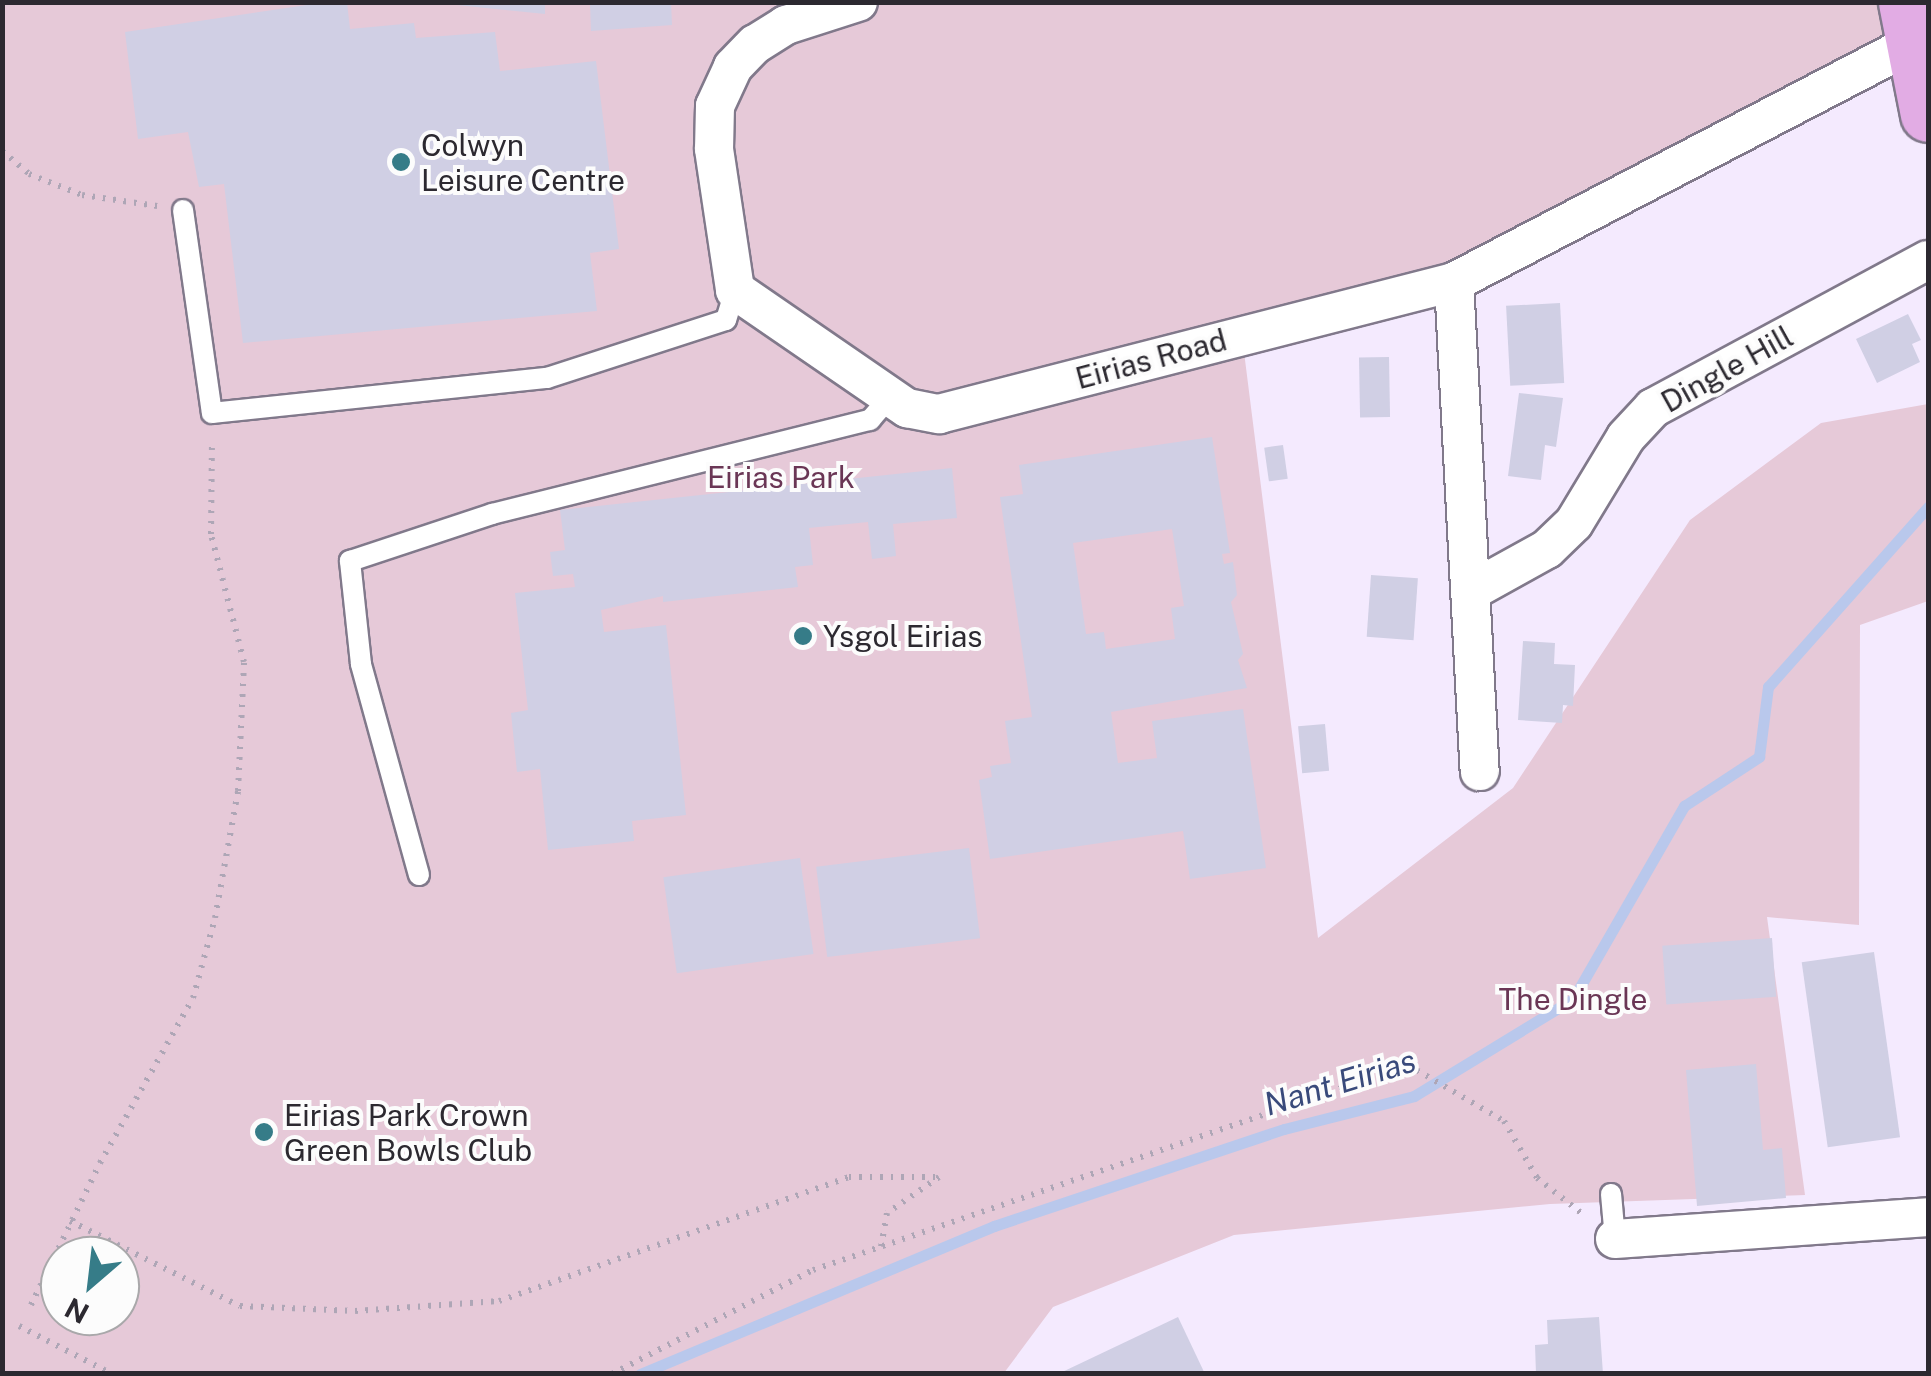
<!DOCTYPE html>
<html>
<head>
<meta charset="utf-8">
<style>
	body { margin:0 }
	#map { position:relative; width:1931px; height:1376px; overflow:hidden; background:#f4eafe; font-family:"Public Sans",sans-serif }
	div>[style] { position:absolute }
	.green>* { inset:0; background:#e6c9d8 }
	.stream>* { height:11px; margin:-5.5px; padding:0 5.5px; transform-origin:5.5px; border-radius:5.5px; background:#b9c8ec }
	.building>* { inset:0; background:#d0cfe4; transform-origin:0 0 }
	.path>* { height:6px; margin-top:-3px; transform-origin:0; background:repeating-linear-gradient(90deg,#aea6b6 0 2.5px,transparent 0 10.5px) }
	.roads { filter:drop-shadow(2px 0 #81798b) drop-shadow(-2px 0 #81798b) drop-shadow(0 2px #81798b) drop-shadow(0 -2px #81798b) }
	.lane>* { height:20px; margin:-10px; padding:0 10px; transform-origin:10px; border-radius:10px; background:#fff }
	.street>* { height:38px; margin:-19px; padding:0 19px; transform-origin:19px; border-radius:19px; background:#fff }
	.primary>* { height:55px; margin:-27.5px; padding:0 27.5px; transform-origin:27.5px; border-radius:27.5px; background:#e2ace4 }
	.dots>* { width:28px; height:28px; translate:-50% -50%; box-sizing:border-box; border:5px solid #fcfcfc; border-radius:50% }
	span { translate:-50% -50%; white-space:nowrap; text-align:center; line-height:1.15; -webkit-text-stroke:8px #fcfcfc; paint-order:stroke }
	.poi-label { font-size:30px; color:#2c2930 }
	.left { translate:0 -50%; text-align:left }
	.street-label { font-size:30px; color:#2c2930 }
	.park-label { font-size:30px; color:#6a3655 }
	.water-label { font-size:32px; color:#394a7b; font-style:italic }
	.frame { position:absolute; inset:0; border:5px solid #2c2930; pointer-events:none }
	.north { position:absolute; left:40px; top:1236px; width:100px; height:100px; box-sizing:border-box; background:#fcfcfc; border:2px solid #a9a8aa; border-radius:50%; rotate:208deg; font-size:28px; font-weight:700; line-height:40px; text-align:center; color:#2c2930 }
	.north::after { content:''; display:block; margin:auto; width:35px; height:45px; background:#367c88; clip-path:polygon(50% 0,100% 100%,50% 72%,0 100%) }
</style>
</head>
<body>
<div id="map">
	<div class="green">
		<i style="clip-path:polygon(evenodd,3px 3px,1906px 3px,1915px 42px,1404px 293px,1242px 336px,1318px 938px,1513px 788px,1690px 520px,1821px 423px,1928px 404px,1928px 601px,1860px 625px,1859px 925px,1767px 917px,1805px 1195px,1550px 1204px,1234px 1235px,1053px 1307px,1004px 1373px,3px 1374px,3px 3px,60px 1256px,120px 1256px,120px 1316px,60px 1316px,60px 1256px)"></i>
	</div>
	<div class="stream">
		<i style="left:640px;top:1374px;width:384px;rotate:-22.7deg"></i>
		<i style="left:994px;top:1226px;width:306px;rotate:-18.5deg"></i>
		<i style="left:1284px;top:1129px;width:134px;rotate:-14.2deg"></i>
		<i style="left:1414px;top:1096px;width:186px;rotate:-31.4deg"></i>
		<i style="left:1573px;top:999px;width:223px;rotate:-60.1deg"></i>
		<i style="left:1684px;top:806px;width:90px;rotate:-33.2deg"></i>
		<i style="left:1759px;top:757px;width:71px;rotate:-82.7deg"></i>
		<i style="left:1768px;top:687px;width:241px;rotate:-48.4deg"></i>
	</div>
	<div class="building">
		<i style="clip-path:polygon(327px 2px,347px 2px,350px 29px,414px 23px,416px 38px,495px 32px,500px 71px,596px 61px,619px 249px,590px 253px,597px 311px,243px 343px,224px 184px,199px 187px,188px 132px,138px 139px,125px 32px)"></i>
		<i style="clip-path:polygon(428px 2px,545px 2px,545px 14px)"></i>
		<i style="clip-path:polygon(590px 2px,671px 2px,672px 25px,591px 31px)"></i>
		<i style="left:1560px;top:303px;width:80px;height:54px;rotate:87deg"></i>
		<i style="clip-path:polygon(1908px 314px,1921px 340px,1912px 344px,1920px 362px,1877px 383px,1856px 339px)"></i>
		<i style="left:1389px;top:357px;width:60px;height:30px;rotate:89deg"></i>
		<i style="clip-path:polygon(1519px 393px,1563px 398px,1556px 447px,1545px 445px,1541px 480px,1508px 476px)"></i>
		<i style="clip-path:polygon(evenodd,1212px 437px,1230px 553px,1222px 554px,1224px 564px,1233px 562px,1237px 595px,1231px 602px,1243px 654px,1238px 660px,1247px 688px,1111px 712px,1118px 763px,1157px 758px,1152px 721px,1243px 709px,1266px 868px,1190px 879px,1183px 831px,990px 859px,979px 780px,992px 777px,990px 766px,1011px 763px,1005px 721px,1032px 717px,1000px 497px,1023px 494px,1019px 465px,1212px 437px,1172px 529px,1184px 606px,1171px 608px,1175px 639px,1106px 649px,1104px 632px,1086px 634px,1073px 543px,1172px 529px)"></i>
		<i style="left:1283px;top:445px;width:34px;height:19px;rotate:82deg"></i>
		<i style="clip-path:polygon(952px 468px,957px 518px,893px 524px,896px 556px,872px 559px,868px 522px,809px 528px,813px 565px,795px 567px,798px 587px,663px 602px,663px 596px,601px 610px,604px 632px,666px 625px,686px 815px,632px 821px,634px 841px,548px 850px,540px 769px,517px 772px,511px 713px,528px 710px,515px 593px,575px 587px,573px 574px,553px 576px,550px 552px,565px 550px,560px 510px)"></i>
		<i style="left:1371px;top:575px;width:47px;height:62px;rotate:4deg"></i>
		<i style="clip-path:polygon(1523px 641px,1555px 643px,1554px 664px,1575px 665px,1573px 706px,1563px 705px,1562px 723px,1518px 720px)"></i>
		<i style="left:1325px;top:724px;width:47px;height:27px;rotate:85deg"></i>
		<i style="left:969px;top:848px;width:91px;height:154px;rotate:83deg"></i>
		<i style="left:800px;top:858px;width:97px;height:138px;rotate:82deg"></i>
		<i style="left:1772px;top:938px;width:59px;height:110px;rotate:86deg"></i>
		<i style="left:1874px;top:952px;width:187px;height:73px;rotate:82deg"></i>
		<i style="clip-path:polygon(1756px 1064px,1763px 1150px,1782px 1148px,1786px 1198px,1697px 1206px,1686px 1070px)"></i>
		<i style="clip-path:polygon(1178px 1317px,1205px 1374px,1058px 1374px)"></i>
		<i style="clip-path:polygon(1599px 1317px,1603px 1374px,1536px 1374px,1535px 1345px,1548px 1344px,1547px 1320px)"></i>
	</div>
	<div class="path">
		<i style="left:2px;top:151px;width:35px;rotate:40deg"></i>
		<i style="left:29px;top:174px;width:57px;rotate:21.6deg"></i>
		<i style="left:82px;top:195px;width:76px;rotate:8.3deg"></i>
		<i style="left:70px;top:1221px;width:190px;rotate:26.6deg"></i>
		<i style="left:240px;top:1306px;width:115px;rotate:2.5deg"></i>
		<i style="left:355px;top:1311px;width:144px;rotate:-4deg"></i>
		<i style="left:499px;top:1301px;width:371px;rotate:-19.5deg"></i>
		<i style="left:849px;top:1177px;width:90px"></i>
		<i style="left:939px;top:1177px;width:63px;rotate:145.3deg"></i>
		<i style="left:887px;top:1213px;width:34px;rotate:100deg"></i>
		<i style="left:31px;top:1305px;width:158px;rotate:-64.1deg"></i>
		<i style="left:100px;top:1163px;width:189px;rotate:-60.6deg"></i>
		<i style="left:193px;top:998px;width:83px;rotate:-74.6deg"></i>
		<i style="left:215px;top:918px;width:129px;rotate:-79.7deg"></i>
		<i style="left:238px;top:791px;width:129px;rotate:-87.3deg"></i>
		<i style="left:244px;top:662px;width:132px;rotate:-104.5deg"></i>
		<i style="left:211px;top:534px;width:93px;rotate:-89.4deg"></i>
		<i style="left:19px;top:1326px;width:105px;rotate:27.3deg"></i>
		<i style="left:612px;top:1374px;width:226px;rotate:-27.4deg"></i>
		<i style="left:813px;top:1270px;width:629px;rotate:-19.01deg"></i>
		<i style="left:1408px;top:1065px;width:111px;rotate:30.3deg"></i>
		<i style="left:1504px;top:1121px;width:66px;rotate:59.9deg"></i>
		<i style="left:1537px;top:1178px;width:61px;rotate:38.4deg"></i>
	</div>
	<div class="roads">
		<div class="lane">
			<i style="left:183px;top:210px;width:205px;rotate:81.9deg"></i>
			<i style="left:212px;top:413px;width:337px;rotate:-6deg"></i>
			<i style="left:547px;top:378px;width:188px;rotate:-18deg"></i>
			<i style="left:726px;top:320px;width:31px;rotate:-73deg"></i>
			<i style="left:419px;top:875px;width:219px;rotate:-105.4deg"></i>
			<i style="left:361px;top:664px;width:104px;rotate:-96.1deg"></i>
			<i style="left:350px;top:561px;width:150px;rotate:-18.3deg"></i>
			<i style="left:492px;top:514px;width:390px;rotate:-14deg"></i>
			<i style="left:870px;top:420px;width:30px;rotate:-49deg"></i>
			<i style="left:1611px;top:1194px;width:45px;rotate:84.9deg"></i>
		</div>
		<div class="street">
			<i style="left:858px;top:2px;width:76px;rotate:162.3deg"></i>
			<i style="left:786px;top:25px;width:36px;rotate:148deg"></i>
			<i style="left:755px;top:44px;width:32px;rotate:134deg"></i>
			<i style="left:733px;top:67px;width:43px;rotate:114.8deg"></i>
			<i style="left:715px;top:106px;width:43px;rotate:91.3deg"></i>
			<i style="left:714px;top:149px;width:143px;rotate:81.5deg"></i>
			<i style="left:735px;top:290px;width:209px;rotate:34.5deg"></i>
			<i style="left:907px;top:408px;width:33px;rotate:11deg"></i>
			<i style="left:939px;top:414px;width:532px;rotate:-14.38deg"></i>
			<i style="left:1454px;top:282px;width:520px;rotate:-27.5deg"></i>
			<i style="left:1454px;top:282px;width:490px;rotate:87deg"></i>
			<i style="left:1471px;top:591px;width:87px;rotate:-28.9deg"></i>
			<i style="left:1547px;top:549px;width:37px;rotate:-44deg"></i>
			<i style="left:1574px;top:523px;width:100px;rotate:-58.8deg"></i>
			<i style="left:1626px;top:437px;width:40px;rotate:-47deg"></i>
			<i style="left:1653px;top:408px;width:312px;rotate:-28.3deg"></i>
			<i style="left:1615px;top:1239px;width:314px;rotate:-4deg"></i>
		</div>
		<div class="primary">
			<i style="left:1906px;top:2px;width:114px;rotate:78.9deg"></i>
		</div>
	</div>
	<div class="dots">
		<i style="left:401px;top:162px;background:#367c88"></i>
		<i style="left:803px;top:636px;background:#367c88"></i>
		<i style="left:264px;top:1132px;background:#367c88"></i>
	</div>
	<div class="poi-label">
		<span class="left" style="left:421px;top:162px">Colwyn<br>Leisure Centre</span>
		<span class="left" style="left:823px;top:636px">Ysgol Eirias</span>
		<span class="left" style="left:284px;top:1132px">Eirias Park Crown<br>Green Bowls Club</span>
	</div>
	<div class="street-label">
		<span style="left:1151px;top:359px;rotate:-15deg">Eirias Road</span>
		<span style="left:1727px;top:369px;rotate:-29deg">Dingle Hill</span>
	</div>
	<div class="park-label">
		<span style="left:781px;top:477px">Eirias Park</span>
		<span style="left:1573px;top:999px">The Dingle</span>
	</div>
	<div class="water-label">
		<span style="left:1340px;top:1083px;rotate:-17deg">Nant Eirias</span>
	</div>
	<div class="frame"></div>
	<div class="north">N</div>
</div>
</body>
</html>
